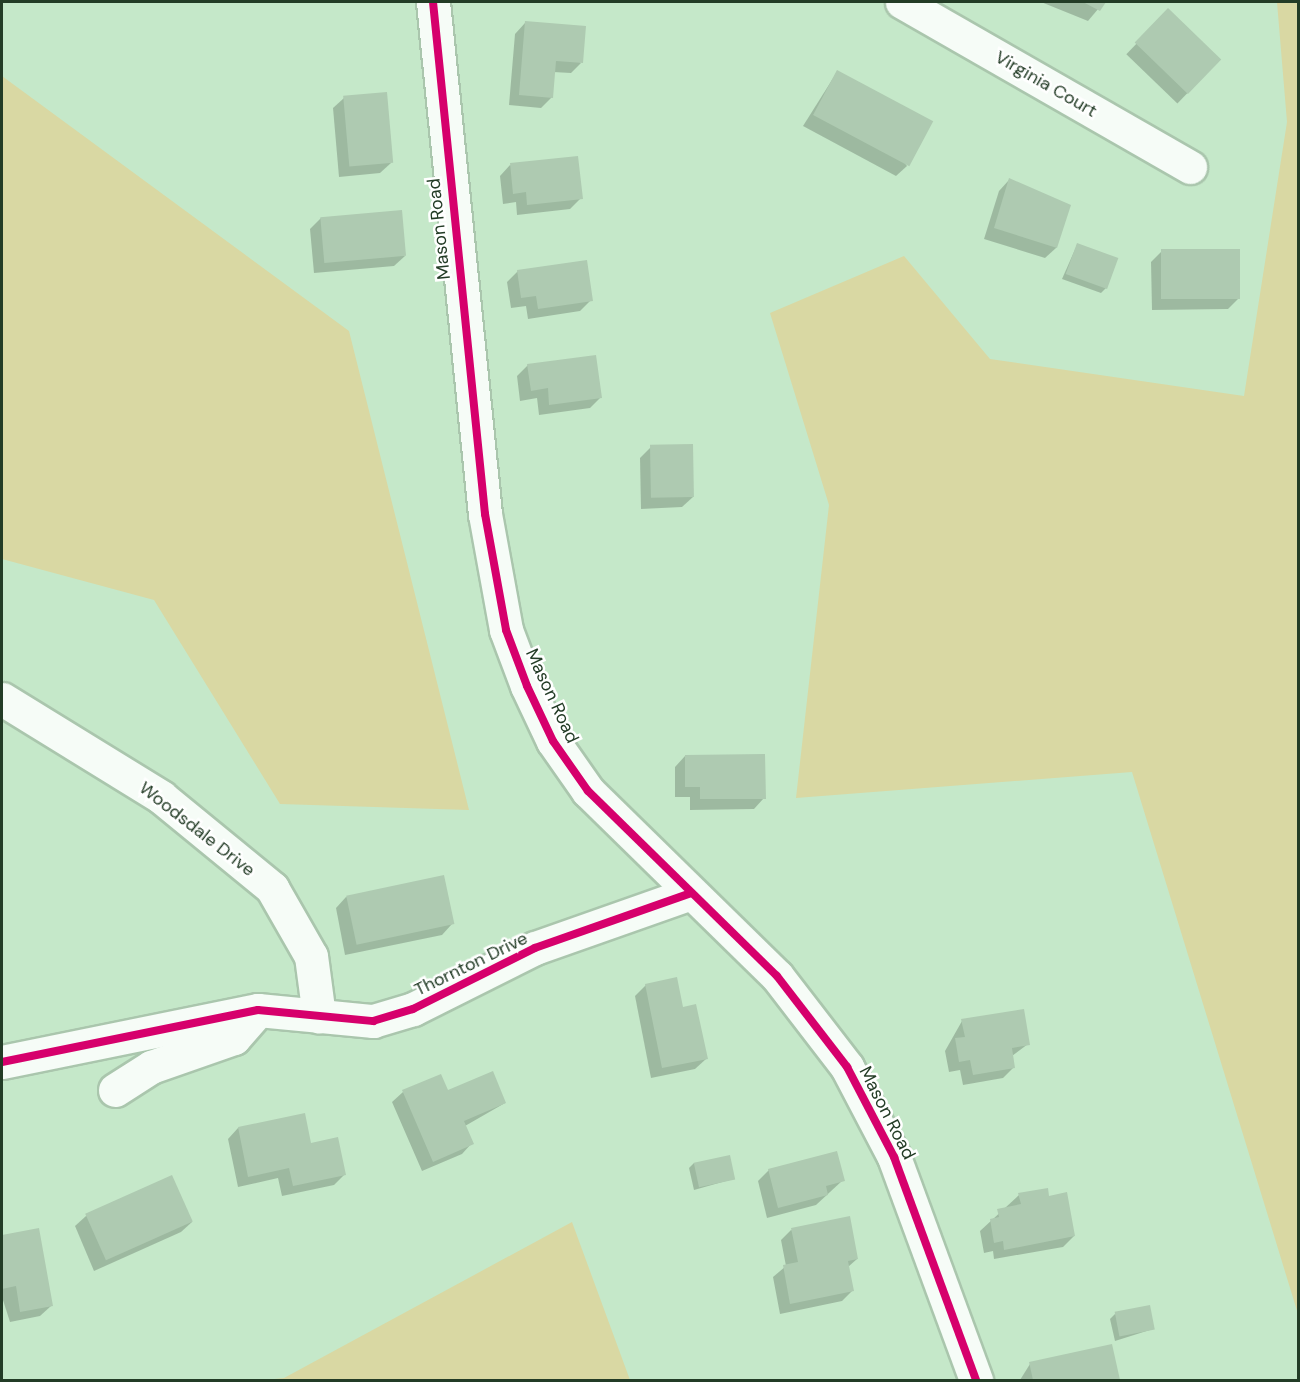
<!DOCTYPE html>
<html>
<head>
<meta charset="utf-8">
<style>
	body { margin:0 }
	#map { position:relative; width:1300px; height:1382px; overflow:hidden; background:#c5e8c9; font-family:"DM Sans",sans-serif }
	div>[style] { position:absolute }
	.green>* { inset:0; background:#d9d8a3 }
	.shadow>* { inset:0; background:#0003; transform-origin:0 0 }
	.building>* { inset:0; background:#aecab1; transform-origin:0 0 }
	.roads { filter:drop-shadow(2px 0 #aac6ad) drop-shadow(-2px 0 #aac6ad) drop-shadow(0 2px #aac6ad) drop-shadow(0 -2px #aac6ad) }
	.minor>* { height:33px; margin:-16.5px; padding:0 16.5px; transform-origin:16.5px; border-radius:16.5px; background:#f6fcf7 }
	.cycleway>* { height:8px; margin:-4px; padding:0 4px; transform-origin:4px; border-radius:4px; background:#d6006c }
	span { translate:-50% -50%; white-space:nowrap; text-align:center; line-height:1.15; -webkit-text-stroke:5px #fff; paint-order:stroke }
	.street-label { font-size:18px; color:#233c26 }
	.frame { position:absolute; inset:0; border:3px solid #233c26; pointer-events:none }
</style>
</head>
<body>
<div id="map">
	<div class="green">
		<i style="clip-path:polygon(1277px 2px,1298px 2px,1298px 1314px,1132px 772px,796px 798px,829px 505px,770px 313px,904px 256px,990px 359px,1244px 396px,1287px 122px)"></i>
		<i style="clip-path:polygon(2px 76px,349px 331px,469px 810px,280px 804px,154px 600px,2px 559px)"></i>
		<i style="clip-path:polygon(572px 1222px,630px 1380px,265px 1380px,284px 1378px)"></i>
	</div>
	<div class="shadow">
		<i style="clip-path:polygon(1041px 2px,1104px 2px,1088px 21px)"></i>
		<i style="left:1168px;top:11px;width:71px;height:60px;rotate:44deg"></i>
		<i style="clip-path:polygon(525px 23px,581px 63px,571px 73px,553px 72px,552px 97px,541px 108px,509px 105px,515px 34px)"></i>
		<i style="clip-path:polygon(837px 72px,907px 166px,896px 176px,803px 126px)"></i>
		<i style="clip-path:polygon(344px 98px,391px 163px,380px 173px,339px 177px,333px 108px)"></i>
		<i style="clip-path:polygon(510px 165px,581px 198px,570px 209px,517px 215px,516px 202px,503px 204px,500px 176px)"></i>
		<i style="clip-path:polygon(1009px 180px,1069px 206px,1056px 248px,1045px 258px,984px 239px,999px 191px)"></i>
		<i style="clip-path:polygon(321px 218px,405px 256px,394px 266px,314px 273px,310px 229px)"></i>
		<i style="clip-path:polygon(1077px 245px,1106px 288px,1101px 293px,1062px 279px)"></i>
		<i style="clip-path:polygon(1162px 251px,1239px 298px,1228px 309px,1152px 310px,1151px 262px)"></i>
		<i style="clip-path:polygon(518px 271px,591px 300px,580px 311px,528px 319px,526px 306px,511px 308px,507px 282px)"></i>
		<i style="clip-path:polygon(528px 365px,600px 398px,590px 408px,539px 415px,537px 398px,520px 401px,517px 376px)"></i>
		<i style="clip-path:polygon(651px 447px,693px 497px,682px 507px,641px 509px,640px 458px)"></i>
		<i style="clip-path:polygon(685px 756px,764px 798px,754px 809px,690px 810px,690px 797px,675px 797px,675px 767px)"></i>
		<i style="clip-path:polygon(346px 897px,452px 924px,442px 935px,345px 955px,336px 908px)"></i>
		<i style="clip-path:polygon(646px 985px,682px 1009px,706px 1059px,695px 1069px,651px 1078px,635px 996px)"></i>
		<i style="clip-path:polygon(962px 1021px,1028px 1044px,1012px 1056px,1014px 1067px,1003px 1078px,963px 1085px,960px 1070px,949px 1072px,945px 1051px)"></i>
		<i style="clip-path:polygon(403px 1092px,447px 1092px,505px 1103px,465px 1126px,472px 1143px,462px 1154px,422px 1171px,392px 1102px)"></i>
		<i style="clip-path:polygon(238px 1128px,310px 1144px,344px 1175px,334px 1185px,282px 1196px,278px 1178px,238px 1187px,228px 1139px)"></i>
		<i style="clip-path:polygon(694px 1163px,733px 1179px,694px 1190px,689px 1168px)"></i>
		<i style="clip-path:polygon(769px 1170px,843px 1180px,816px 1205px,767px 1218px,758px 1181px)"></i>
		<i style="clip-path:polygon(1019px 1195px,1048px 1198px,1074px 1236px,1063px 1247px,994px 1259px,993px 1251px,984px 1253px,980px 1231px)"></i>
		<i style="clip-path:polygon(86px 1216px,192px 1222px,181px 1232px,94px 1271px,75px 1226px)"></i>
		<i style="clip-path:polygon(38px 1230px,51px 1306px,40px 1316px,10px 1322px,2px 1297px,2px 1236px)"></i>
		<i style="clip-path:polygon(791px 1230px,857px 1259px,848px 1267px,853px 1290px,842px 1301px,780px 1314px,773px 1277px,786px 1266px,781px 1240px)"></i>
		<i style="clip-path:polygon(1115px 1314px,1153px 1329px,1115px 1341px,1110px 1319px)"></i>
		<i style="clip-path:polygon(1111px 1346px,1118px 1380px,1020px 1380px,1030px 1364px)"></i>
	</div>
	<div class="building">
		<i style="clip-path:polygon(1083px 2px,1106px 2px,1100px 11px)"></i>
		<i style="left:1168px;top:8px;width:74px;height:48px;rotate:44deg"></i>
		<i style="clip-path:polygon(525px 21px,586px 26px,583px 63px,556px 61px,553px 98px,519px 95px)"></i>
		<i style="left:837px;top:70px;width:109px;height:51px;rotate:28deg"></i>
		<i style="left:387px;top:92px;width:71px;height:44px;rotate:85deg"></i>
		<i style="clip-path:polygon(578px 156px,583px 199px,527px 205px,526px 192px,513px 194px,510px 163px)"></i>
		<i style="clip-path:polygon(1009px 178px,1071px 205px,1057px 248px,994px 228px)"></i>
		<i style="left:402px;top:210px;width:46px;height:82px;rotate:85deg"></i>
		<i style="left:1077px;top:243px;width:44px;height:33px;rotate:20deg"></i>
		<i style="left:1161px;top:249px;width:79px;height:50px"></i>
		<i style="clip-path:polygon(587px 260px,593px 301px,538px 309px,536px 296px,521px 298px,517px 270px)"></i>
		<i style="clip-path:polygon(596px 355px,602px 398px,549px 405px,548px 388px,531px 391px,527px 364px)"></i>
		<i style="left:693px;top:444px;width:53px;height:43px;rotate:89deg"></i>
		<i style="clip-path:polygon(765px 754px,766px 799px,700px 799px,700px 787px,685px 787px,685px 755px)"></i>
		<i style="left:444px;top:875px;width:50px;height:100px;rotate:78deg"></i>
		<i style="clip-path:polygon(677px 977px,683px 1007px,696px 1004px,708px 1059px,662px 1068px,645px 984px)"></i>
		<i style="clip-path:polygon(1024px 1009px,1030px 1045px,1012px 1048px,1015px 1068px,973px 1075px,970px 1060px,959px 1062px,955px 1038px,965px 1037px,961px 1019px)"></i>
		<i style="clip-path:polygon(493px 1071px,506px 1103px,464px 1121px,474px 1144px,433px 1162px,402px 1090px,441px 1074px,448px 1090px)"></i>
		<i style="clip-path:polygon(305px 1113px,311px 1143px,338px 1137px,346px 1175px,293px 1186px,289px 1168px,248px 1177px,238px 1127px)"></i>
		<i style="clip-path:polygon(837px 1151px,845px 1181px,826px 1186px,828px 1195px,778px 1208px,768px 1169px)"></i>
		<i style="left:730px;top:1155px;width:25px;height:37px;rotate:78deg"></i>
		<i style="left:172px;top:1175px;width:51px;height:95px;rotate:66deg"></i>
		<i style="clip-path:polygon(1048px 1188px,1049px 1196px,1067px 1192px,1075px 1236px,1004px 1250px,1003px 1241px,994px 1243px,990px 1219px,999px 1217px,997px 1209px,1021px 1204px,1018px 1193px)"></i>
		<i style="clip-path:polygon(850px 1216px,858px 1259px,848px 1261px,854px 1291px,790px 1304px,783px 1265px,798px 1262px,791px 1228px)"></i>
		<i style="clip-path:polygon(39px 1228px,53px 1306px,20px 1312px,16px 1286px,2px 1289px,2px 1235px)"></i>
		<i style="left:1150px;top:1305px;width:25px;height:36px;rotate:79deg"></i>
		<i style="clip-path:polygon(1112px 1344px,1120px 1380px,1033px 1380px,1029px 1362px)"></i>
	</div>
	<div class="roads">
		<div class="minor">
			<i style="left:433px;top:2px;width:515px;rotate:84.2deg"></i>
			<i style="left:485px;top:514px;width:118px;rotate:79.7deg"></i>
			<i style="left:506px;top:630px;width:60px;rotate:69.4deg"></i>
			<i style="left:527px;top:686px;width:61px;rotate:64.7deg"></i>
			<i style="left:553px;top:741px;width:61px;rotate:55deg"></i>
			<i style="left:588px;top:791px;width:264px;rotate:44.4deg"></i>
			<i style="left:777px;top:976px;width:115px;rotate:52.4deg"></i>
			<i style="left:847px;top:1067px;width:102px;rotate:62.4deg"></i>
			<i style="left:894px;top:1157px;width:238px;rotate:69.8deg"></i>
			<i style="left:902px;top:2px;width:332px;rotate:29.8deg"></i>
			<i style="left:2px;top:699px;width:187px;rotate:31.6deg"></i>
			<i style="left:161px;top:797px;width:144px;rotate:39.3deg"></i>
			<i style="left:272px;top:888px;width:78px;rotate:60.2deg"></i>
			<i style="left:311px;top:956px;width:61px;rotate:82.4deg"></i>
			<i style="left:2px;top:1062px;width:261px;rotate:-11.5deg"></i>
			<i style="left:258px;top:1010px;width:116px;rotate:5.5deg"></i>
			<i style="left:373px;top:1021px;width:42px;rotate:-16.7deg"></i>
			<i style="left:413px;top:1009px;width:136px;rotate:-26.6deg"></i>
			<i style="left:535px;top:948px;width:165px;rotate:-19.4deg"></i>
			<i style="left:115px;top:1090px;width:43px;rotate:-32.6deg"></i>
			<i style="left:151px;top:1067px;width:88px;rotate:-19.3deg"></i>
			<i style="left:234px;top:1038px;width:37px;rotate:-49deg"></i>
		</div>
	</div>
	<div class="cycleway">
		<i style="left:433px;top:2px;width:515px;rotate:84.2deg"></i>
		<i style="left:485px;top:514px;width:118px;rotate:79.7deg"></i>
		<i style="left:506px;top:630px;width:60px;rotate:69.4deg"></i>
		<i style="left:527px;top:686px;width:61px;rotate:64.7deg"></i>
		<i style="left:553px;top:741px;width:61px;rotate:55deg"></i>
		<i style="left:588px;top:791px;width:264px;rotate:44.4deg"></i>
		<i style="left:777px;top:976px;width:115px;rotate:52.4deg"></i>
		<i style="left:847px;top:1067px;width:102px;rotate:62.4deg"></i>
		<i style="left:894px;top:1157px;width:238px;rotate:69.8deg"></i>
		<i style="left:2px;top:1062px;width:261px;rotate:-11.5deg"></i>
		<i style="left:258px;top:1010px;width:116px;rotate:5.5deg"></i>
		<i style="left:373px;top:1021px;width:42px;rotate:-16.7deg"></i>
		<i style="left:413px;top:1009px;width:136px;rotate:-26.6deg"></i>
		<i style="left:535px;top:948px;width:165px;rotate:-19.4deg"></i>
	</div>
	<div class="street-label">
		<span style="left:1046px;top:84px;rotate:30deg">Virginia Court</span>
		<span style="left:439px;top:229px;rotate:-96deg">Mason Road</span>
		<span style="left:552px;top:696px;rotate:65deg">Mason Road</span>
		<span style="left:197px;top:829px;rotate:38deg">Woodsdale Drive</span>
		<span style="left:471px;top:964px;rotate:-26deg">Thornton Drive</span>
		<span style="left:887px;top:1113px;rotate:63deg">Mason Road</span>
	</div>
	<div class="frame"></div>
</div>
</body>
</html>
